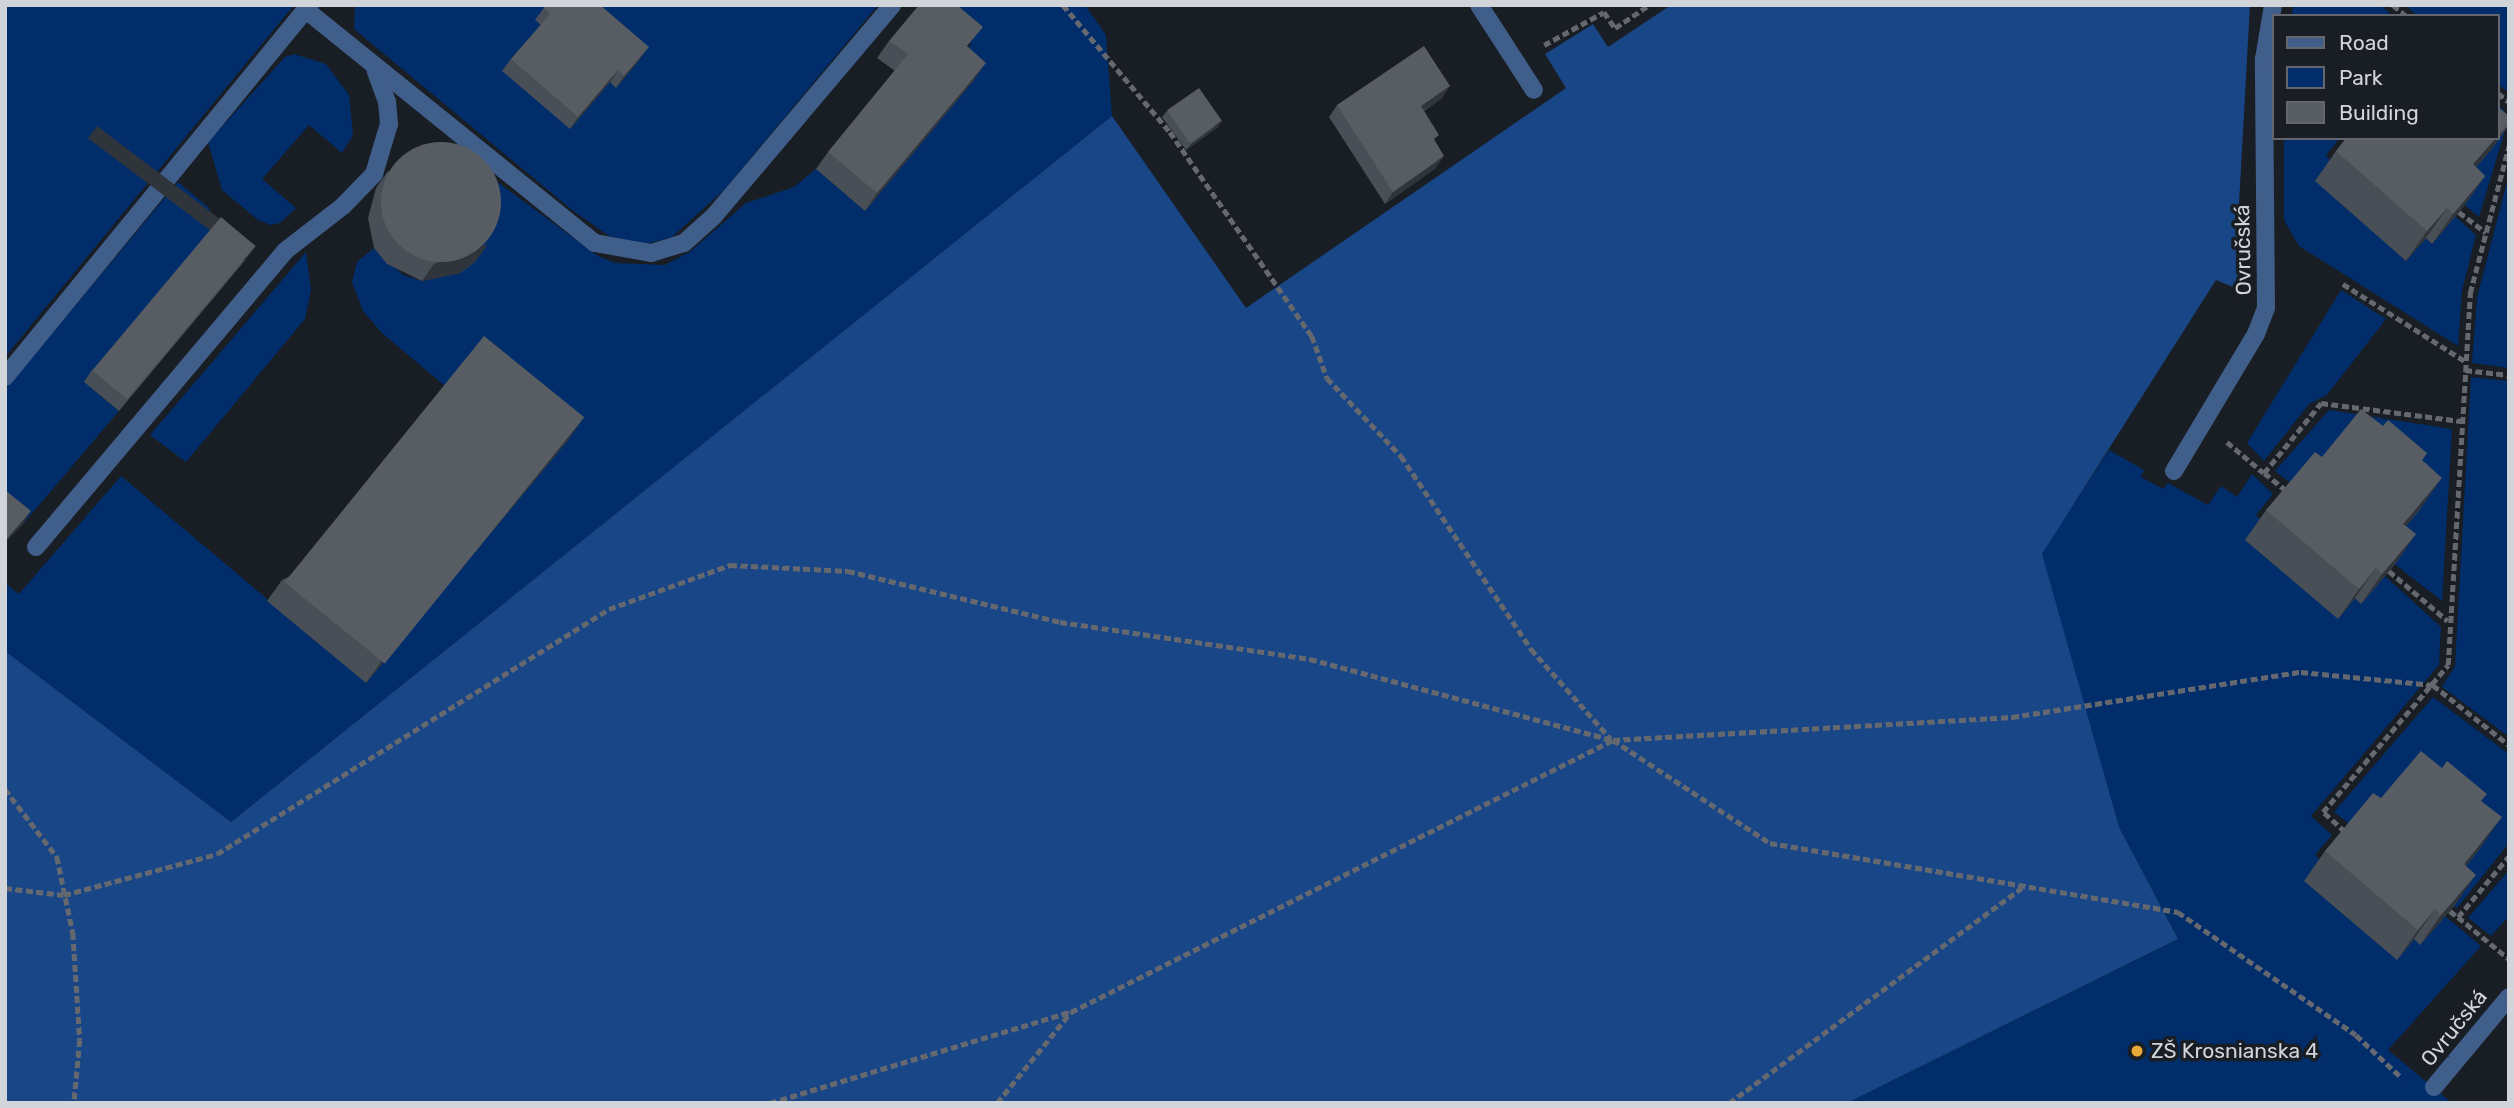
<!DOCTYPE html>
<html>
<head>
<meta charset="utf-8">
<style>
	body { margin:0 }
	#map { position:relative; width:2514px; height:1108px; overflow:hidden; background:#191d24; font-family:Rubik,sans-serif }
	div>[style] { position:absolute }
	.green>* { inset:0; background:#012e6a }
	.forest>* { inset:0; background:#194686 }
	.path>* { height:4.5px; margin-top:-2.25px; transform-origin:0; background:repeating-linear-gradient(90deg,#65696f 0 7px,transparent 0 10.5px) }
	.minor>* { height:18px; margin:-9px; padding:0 9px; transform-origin:9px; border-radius:9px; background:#405e8a }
	.wall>* { inset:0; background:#494f56 }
	.shaded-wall>* { inset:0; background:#30353c; transform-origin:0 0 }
	.building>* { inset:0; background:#585d64; transform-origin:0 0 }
	.round { border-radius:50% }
	.dots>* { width:19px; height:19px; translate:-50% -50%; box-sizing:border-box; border:4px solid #191d24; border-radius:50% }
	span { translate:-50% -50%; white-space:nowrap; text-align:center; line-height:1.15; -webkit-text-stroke:7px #191d24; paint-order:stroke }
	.street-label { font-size:21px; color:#d1d4d8 }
	.poi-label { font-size:21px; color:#d1d4d8 }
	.left { translate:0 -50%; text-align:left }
	.frame { position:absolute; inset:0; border:7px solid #d1d4d8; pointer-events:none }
	.legend { position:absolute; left:2272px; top:14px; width:228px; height:126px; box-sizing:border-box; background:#191d24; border:2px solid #63666c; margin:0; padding:9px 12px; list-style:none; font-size:21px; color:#d1d4d8 }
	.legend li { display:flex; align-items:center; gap:14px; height:35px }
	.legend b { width:35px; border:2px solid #63666c }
</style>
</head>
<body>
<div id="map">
	<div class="green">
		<i style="clip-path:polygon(5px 5px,294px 5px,5px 357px)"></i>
		<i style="clip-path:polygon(355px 5px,878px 5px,725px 189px,672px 237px,646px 244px,609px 236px,572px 210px,354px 29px)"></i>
		<i style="clip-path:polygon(924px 5px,1085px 5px,1106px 35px,1112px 116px,231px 822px,5px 651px,5px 583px,19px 594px,121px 476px,367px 683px,445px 386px,382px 333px,363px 311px,352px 282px,357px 262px,374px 248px,403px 275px,422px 281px,460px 273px,450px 147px,598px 256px,615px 263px,665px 265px,691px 251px,746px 203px,794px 187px,816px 169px,866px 210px,971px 44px)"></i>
		<i style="clip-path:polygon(2294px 5px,2380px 5px,2393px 16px,2291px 16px)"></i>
		<i style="clip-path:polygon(2405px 5px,2509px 5px,2509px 93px,2498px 84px,2498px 16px,2418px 16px)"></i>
		<i style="clip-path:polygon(294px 54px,326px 64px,349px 95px,353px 135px,342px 153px,309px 125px,262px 179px,296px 208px,280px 223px,271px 225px,258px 220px,222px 190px,208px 142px,285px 57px)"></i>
		<i style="clip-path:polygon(2498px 104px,2509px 117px,2479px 217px,2452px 194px,2498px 138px)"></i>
		<i style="clip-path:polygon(2284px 138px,2340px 138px,2326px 155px,2406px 261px,2426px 238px,2432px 244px,2455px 216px,2476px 235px,2462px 291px,2458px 346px,2299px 246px,2284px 220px)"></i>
		<i style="clip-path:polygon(2509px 174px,2509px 368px,2472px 363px,2477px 298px)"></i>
		<i style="clip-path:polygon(178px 182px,208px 207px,216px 221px,213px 229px,84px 382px,119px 411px,23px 524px,5px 509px,5px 390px)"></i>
		<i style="clip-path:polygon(306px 252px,311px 290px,305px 319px,186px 462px,150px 435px)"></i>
		<i style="clip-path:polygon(2341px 290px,2386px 319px,2327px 395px,2309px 404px,2264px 461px,2247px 443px)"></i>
		<i style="clip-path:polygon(2471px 377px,2509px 381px,2509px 737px,2442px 687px,2455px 666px)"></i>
		<i style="clip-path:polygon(2329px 410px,2452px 429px,2442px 601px,2275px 471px)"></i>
		<i style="clip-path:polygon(2109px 450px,2144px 470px,2141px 477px,2163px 489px,2168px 483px,2208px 505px,2221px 486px,2237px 497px,2252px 474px,2273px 494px,2256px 515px,2361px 603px,2385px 576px,2441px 627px,2439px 665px,2311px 816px,2332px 835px,2315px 855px,2420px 944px,2445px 916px,2481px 946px,2388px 1050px,2452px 1103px,1847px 1103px,2178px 939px,2119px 827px,2041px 554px)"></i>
		<i style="clip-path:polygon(2433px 697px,2509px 754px,2509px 843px,2457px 908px,2334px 812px)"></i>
		<i style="clip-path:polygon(2509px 870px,2509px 916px,2491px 936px,2468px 918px)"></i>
	</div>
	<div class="forest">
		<i style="clip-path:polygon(1671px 5px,2250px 5px,2236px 258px,2240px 290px,2216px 280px,2042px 554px,2119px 827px,2178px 939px,1847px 1103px,5px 1103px,5px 651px,231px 822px,1112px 116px,1246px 308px,1566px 88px,1545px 54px,1593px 24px,1608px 47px)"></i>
	</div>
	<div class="path">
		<i style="left:1063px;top:5px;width:166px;rotate:49.9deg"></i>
		<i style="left:1170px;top:132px;width:249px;rotate:55.2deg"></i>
		<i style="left:1312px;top:336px;width:45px;rotate:70.3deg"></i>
		<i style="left:1327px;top:378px;width:108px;rotate:46.5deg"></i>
		<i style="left:1401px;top:456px;width:233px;rotate:56deg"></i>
		<i style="left:1531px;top:649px;width:120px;rotate:48.4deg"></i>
		<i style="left:2393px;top:5px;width:17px;rotate:40deg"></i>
		<i style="left:1544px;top:45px;width:68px;rotate:-28.8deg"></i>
		<i style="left:1604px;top:12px;width:19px;rotate:55deg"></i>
		<i style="left:1615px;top:28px;width:41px;rotate:-34.1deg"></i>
		<i style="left:2498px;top:93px;width:14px;rotate:39deg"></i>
		<i style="left:2459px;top:212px;width:34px;rotate:37deg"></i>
		<i style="left:2343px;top:284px;width:144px;rotate:32.3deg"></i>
		<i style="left:2465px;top:370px;width:44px;rotate:6.5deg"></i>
		<i style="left:2227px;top:442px;width:48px;rotate:40deg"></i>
		<i style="left:2286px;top:491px;width:28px;rotate:-141deg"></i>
		<i style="left:2264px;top:473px;width:90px;rotate:-50.8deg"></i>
		<i style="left:2321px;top:403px;width:141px;rotate:7.3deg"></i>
		<i style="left:2389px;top:571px;width:77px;rotate:40.3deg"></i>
		<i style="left:5px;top:789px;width:86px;rotate:52.6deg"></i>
		<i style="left:57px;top:857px;width:78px;rotate:78.1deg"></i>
		<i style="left:73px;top:933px;width:107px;rotate:86.3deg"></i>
		<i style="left:80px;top:1040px;width:63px;rotate:95.4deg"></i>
		<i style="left:2345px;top:832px;width:30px;rotate:-138deg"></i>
		<i style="left:2323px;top:812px;width:193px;rotate:-49.6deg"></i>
		<i style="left:2448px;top:665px;width:373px;rotate:-86.6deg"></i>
		<i style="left:2470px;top:293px;width:153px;rotate:-75.2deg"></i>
		<i style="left:5px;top:888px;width:59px;rotate:6.8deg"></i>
		<i style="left:64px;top:895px;width:158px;rotate:-15deg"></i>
		<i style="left:217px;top:854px;width:462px;rotate:-32deg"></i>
		<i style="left:609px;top:609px;width:129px;rotate:-20deg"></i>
		<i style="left:730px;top:565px;width:118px;rotate:2.9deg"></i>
		<i style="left:848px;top:571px;width:218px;rotate:13.5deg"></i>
		<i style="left:1060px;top:622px;width:253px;rotate:8.4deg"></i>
		<i style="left:1310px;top:659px;width:314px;rotate:15deg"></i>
		<i style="left:1613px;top:740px;width:400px;rotate:-3.3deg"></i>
		<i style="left:2012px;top:717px;width:292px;rotate:-8.9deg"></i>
		<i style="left:2301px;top:672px;width:133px;rotate:5.6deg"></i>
		<i style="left:2433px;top:685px;width:97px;rotate:38.3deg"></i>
		<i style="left:2450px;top:911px;width:10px;rotate:37deg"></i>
		<i style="left:2458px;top:917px;width:80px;rotate:-50.1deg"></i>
		<i style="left:2458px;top:917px;width:66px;rotate:39.5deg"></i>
		<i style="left:770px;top:1103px;width:313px;rotate:-16.9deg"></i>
		<i style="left:997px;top:1103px;width:117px;rotate:-50.9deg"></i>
		<i style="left:1071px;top:1012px;width:606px;rotate:-26.65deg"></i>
		<i style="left:1613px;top:740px;width:188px;rotate:33.3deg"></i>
		<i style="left:1770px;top:843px;width:414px;rotate:9.6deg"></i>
		<i style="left:2178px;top:912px;width:216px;rotate:34.6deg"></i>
		<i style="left:2356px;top:1035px;width:63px;rotate:43.1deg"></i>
		<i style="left:1729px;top:1103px;width:363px;rotate:-36.3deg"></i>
	</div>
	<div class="minor">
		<i style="left:1479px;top:5px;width:101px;rotate:57.1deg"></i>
		<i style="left:306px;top:10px;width:371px;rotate:38.9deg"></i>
		<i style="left:595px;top:243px;width:57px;rotate:10.1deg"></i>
		<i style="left:651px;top:253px;width:34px;rotate:-17deg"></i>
		<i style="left:684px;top:243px;width:40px;rotate:-42deg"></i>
		<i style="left:714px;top:216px;width:276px;rotate:-49.8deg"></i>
		<i style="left:5px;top:377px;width:481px;rotate:-50.7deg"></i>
		<i style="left:2174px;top:471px;width:160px;rotate:-59.1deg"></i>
		<i style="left:2256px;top:334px;width:28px;rotate:-69deg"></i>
		<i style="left:2266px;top:308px;width:249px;rotate:-90.5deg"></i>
		<i style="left:2264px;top:59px;width:55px;rotate:-80.5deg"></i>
		<i style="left:36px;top:547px;width:387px;rotate:-49.9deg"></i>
		<i style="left:285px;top:251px;width:73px;rotate:-37.8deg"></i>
		<i style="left:343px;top:206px;width:45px;rotate:-45.9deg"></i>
		<i style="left:374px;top:174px;width:52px;rotate:-73.3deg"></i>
		<i style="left:389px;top:124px;width:22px;rotate:-95deg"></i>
		<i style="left:387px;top:102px;width:33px;rotate:-110deg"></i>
		<i style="left:2434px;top:1087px;width:117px;rotate:-50.2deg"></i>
	</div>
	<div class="wall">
		<i style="clip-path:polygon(546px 5px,640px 59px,616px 88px,610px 82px,570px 129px,502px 71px,511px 59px,541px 25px,535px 20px)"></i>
		<i style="clip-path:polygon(889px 41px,968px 47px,974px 80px,865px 211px,816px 169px,828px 152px,895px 71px,877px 58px)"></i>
		<i style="clip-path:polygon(1442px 98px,1424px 111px,1435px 141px,1436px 168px,1385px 204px,1329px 117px,1337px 105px)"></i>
		<i style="clip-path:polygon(1167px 111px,1218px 127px,1186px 150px,1162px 117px)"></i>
		<i style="clip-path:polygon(2509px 116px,2509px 125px,2491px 150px,2476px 167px,2485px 176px,2464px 206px,2432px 244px,2426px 238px,2406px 261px,2315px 181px,2336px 151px)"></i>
		<i style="clip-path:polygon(388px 171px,476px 261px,460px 273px,422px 281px,387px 264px,374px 248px,368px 218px,376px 188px)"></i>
		<i style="clip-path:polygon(247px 258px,119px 411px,84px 382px,92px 370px)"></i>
		<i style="clip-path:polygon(569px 439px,366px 683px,267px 601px,282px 580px)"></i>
		<i style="clip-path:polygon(2427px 453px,2422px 460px,2421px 508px,2406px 526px,2416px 534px,2395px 564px,2361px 604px,2355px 598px,2338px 619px,2245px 540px,2266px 510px,2322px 457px)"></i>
		<i style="clip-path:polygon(2381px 798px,2482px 801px,2481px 847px,2466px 866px,2455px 905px,2420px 945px,2414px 939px,2397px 960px,2304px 881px,2325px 851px)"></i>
	</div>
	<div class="shaded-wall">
		<i style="clip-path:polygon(649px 47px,640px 59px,616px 88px,624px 76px)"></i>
		<i style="clip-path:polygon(986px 63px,974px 80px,865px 211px,877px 193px)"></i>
		<i style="clip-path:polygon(618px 70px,610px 82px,570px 129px,578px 117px)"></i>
		<i style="clip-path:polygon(1450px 86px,1442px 98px,1412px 118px,1421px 106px)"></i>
		<i style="clip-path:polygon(1222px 121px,1218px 127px,1186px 150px,1191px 144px)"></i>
		<i style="clip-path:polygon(2509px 124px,2491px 150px,2452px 194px,2473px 164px,2496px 138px,2498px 138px,2498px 136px)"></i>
		<i style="clip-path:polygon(1444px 156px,1436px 168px,1385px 204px,1393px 192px)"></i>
		<i style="clip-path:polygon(2485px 176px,2464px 206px,2432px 244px,2453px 214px)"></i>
		<i style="clip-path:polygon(2447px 208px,2426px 238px,2406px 261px,2427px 231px)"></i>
		<i style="clip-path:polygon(488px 244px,476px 261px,460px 273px,422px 281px,434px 264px)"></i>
		<i style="left:256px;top:246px;width:15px;height:199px;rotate:127deg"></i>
		<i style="clip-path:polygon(584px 418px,569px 439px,366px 683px,381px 662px)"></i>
		<i style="clip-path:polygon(2442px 478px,2421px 508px,2382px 554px,2403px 524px)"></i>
		<i style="clip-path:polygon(31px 511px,23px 524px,5px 543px,5px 541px)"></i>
		<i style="clip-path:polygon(2416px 534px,2395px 564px,2361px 604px,2382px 574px)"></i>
		<i style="clip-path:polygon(2376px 568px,2355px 598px,2338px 619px,2359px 589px)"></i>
		<i style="clip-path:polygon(2502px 817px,2481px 847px,2443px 894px,2464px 864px)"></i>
		<i style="clip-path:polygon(2476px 875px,2455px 905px,2420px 945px,2441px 915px)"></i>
		<i style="clip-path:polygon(2435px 909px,2414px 939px,2397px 960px,2418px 930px)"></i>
	</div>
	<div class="building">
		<i style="clip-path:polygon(546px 5px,600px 5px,649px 47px,624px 76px,618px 70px,578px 117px,511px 59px,550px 14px,544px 8px)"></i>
		<i style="clip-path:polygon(919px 5px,957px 5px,983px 27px,967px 46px,986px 63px,877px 193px,828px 152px,908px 54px,889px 41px)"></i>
		<i style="clip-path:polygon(1424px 46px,1450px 86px,1421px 106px,1439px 135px,1434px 139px,1444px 156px,1393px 192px,1337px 105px)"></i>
		<i style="left:1199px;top:88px;width:40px;height:39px;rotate:55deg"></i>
		<i style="clip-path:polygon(2498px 107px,2509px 116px,2509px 124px,2498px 136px)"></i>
		<i style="clip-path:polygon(2346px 138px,2496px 138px,2473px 164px,2485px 176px,2453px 214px,2447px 208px,2427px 231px,2336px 151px)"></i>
		<i class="round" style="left:381px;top:142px;width:120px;height:120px"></i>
		<i style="left:221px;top:217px;width:45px;height:200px;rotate:40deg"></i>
		<i style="left:484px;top:336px;width:129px;height:317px;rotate:39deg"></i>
		<i style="clip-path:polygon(2361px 409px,2383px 426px,2388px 420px,2427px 453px,2422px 460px,2442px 478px,2403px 524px,2416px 534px,2382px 574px,2376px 568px,2359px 589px,2266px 510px,2315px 452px,2322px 457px)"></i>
		<i style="clip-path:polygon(5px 490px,31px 511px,5px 541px)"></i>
		<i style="clip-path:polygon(2421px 751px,2442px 768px,2447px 761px,2487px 794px,2481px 801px,2502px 817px,2464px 864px,2476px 875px,2441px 915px,2435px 909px,2418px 930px,2325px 851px,2373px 793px,2381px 798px)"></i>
	</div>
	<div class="dots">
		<i style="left:2137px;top:1051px;background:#eaaa38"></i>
	</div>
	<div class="street-label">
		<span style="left:2243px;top:250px;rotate:-91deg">Ovručská</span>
		<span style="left:2454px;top:1028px;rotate:-51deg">Ovručská</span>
	</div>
	<div class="poi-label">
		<span class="left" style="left:2151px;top:1051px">ZŠ Krosnianska 4</span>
	</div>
	<div class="frame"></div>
	<ul class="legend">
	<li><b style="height:9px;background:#405e8a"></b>Road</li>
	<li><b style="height:19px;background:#012e6a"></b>Park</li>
	<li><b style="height:19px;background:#585d64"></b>Building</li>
	</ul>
</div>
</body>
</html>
